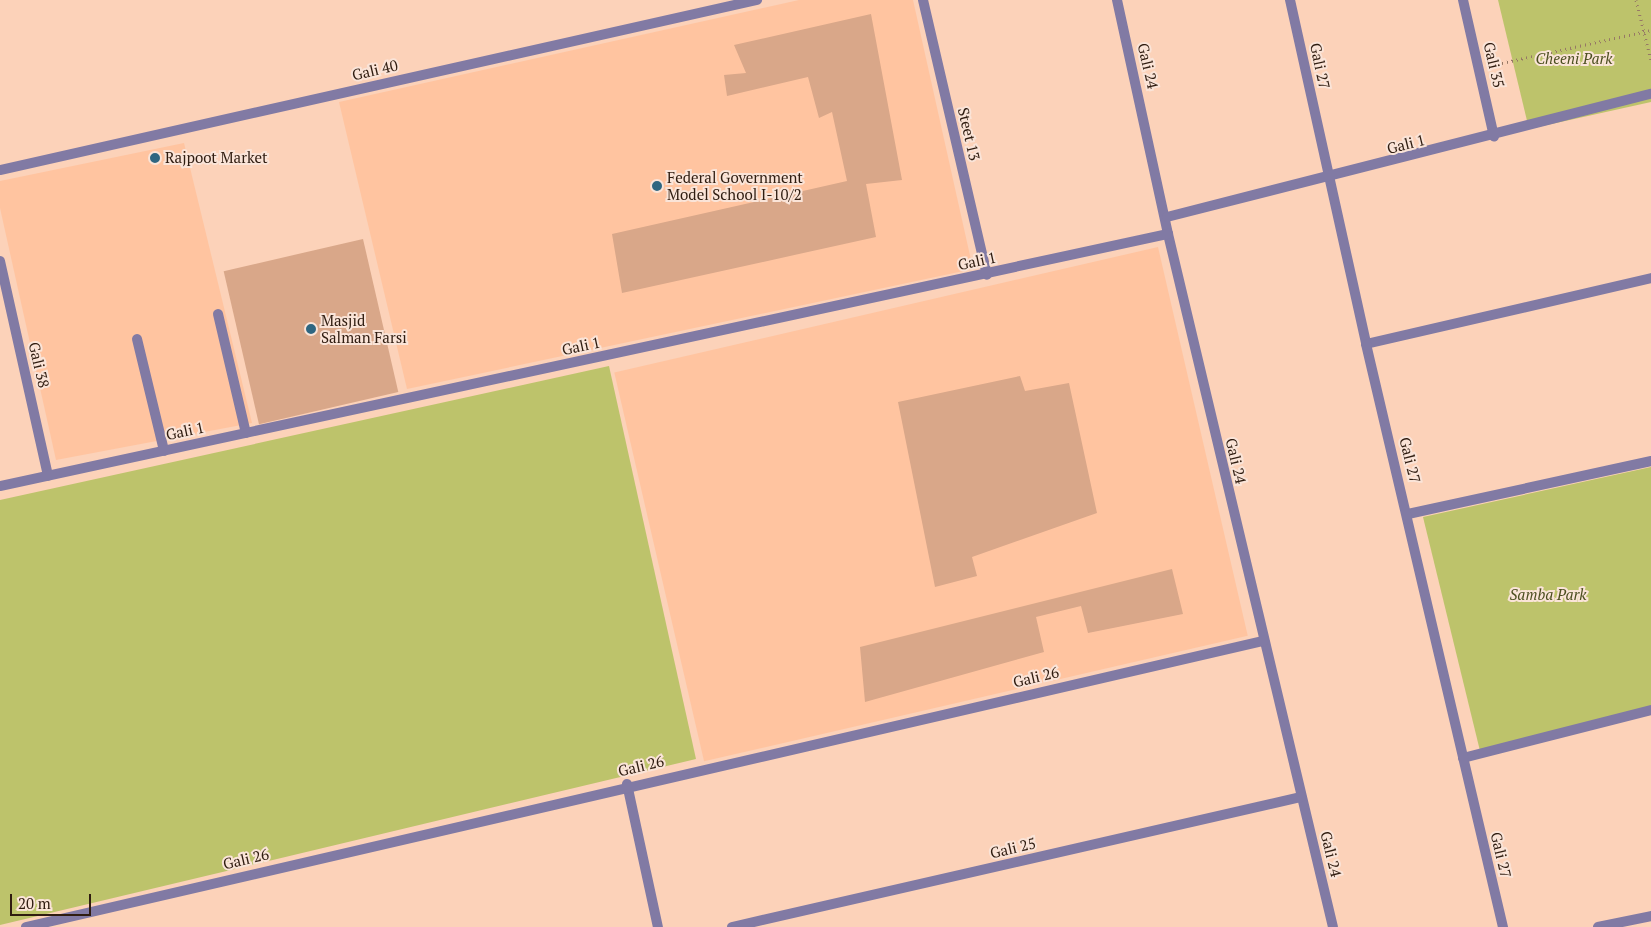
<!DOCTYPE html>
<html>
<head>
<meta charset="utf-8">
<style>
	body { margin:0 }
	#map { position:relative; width:1651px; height:927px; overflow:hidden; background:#fcd2b9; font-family:"PT Serif",serif }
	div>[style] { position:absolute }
	.built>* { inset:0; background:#ffc4a0; transform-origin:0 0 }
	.green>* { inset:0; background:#bdc36b }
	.building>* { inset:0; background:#d9a789; transform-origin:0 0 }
	.path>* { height:3px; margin-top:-1.5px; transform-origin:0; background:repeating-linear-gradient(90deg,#967865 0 1px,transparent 0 5px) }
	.lane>* { height:10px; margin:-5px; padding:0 5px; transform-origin:5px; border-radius:5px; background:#817aa4 }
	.street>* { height:10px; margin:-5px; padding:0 5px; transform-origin:5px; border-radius:5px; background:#817aa4 }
	.dots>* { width:14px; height:14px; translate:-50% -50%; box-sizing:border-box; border:2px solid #fae4d8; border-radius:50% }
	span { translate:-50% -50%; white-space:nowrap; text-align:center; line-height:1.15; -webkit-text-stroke:4px #fae4d8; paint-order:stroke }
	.park-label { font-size:15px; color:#4c4f20; font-style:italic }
	.street-label { font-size:15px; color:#2f1c10 }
	.poi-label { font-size:15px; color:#2f1c10 }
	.left { translate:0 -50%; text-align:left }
	.scale { position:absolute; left:10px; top:894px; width:81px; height:22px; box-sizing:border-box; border:2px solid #2f1c10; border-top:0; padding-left:6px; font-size:15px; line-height:18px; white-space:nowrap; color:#2f1c10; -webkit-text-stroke:4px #fae4d8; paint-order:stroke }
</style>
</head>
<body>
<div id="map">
	<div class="built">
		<i style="clip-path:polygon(799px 0,913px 0,973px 269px,407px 389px,339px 102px)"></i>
		<i style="clip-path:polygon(184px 143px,252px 423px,56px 460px,0 208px,0 181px)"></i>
		<i style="left:1158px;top:247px;width:399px;height:558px;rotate:77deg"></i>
	</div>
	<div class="green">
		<i style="clip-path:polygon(1498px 0,1651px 0,1651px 102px,1529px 129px)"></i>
		<i style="clip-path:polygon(609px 366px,696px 759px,0 925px,0 500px)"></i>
		<i style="clip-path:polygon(1651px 467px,1651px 713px,1481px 755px,1423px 517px)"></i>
	</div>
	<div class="building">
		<i style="clip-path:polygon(871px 14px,902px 180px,866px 184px,876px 237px,622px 293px,612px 234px,847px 181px,832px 112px,819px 118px,808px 77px,727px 96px,724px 75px,746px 73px,734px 45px)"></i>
		<i style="left:363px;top:239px;width:157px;height:143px;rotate:77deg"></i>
		<i style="clip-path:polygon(1020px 376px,1025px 391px,1069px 383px,1097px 513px,972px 557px,977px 576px,935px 587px,898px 402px)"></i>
		<i style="clip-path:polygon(1172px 569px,1183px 614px,1088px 633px,1081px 606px,1036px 617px,1044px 652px,865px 702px,860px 647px)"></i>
	</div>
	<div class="path">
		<i style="left:1636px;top:0;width:62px;rotate:76deg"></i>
		<i style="left:1497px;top:64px;width:158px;rotate:-12.4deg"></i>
	</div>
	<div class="lane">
		<i style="left:137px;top:339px;width:115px;rotate:76.4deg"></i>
		<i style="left:1366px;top:344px;width:293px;rotate:-13deg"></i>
		<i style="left:1408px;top:514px;width:249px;rotate:-12.3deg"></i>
		<i style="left:1463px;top:758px;width:194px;rotate:-14.3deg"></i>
		<i style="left:627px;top:784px;width:146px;rotate:77.8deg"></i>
	</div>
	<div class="street">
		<i style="left:923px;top:0;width:282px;rotate:76.9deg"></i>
		<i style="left:1117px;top:0;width:239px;rotate:77.7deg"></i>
		<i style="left:1168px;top:234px;width:712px;rotate:76.61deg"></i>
		<i style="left:1290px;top:0;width:352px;rotate:77.5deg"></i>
		<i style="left:1366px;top:344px;width:599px;rotate:76.78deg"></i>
		<i style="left:1463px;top:0;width:140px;rotate:77.2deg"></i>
		<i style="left:0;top:170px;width:776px;rotate:-12.66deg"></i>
		<i style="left:1167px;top:217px;width:499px;rotate:-14.3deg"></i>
		<i style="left:0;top:261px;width:220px;rotate:77.4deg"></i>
		<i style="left:218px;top:314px;width:122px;rotate:76.8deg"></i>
		<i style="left:0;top:486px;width:1195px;rotate:-12.18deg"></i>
		<i style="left:26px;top:927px;width:1270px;rotate:-13.02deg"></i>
		<i style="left:732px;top:927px;width:584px;rotate:-12.87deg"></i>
		<i style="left:1598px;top:927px;width:54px;rotate:-11.7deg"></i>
	</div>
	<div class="dots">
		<i style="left:155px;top:158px;background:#2f6681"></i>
		<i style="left:657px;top:186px;background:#2f6681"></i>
		<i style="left:311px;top:329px;background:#2f6681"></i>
	</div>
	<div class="park-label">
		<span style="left:1574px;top:59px">Cheeni Park</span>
		<span style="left:1548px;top:595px">Samba Park</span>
	</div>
	<div class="street-label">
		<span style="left:1494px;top:65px;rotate:77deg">Gali 35</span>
		<span style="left:1148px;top:66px;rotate:77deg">Gali 24</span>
		<span style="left:1320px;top:66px;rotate:78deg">Gali 27</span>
		<span style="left:375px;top:70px;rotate:-13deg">Gali 40</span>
		<span style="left:969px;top:134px;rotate:77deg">Steet 13</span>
		<span style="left:1406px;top:144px;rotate:-14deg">Gali 1</span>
		<span style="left:977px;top:261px;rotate:-12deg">Gali 1</span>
		<span style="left:581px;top:346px;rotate:-12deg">Gali 1</span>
		<span style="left:39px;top:365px;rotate:77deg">Gali 38</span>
		<span style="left:185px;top:431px;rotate:-12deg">Gali 1</span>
		<span style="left:1410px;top:460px;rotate:76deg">Gali 27</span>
		<span style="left:1236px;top:461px;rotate:77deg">Gali 24</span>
		<span style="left:1036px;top:677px;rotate:-13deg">Gali 26</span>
		<span style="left:641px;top:766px;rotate:-13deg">Gali 26</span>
		<span style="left:1013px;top:848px;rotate:-13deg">Gali 25</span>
		<span style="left:1331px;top:854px;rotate:76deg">Gali 24</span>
		<span style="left:1501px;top:855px;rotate:77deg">Gali 27</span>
		<span style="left:246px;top:859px;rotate:-13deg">Gali 26</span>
	</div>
	<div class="poi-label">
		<span class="left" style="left:165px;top:158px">Rajpoot Market</span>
		<span class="left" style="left:667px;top:186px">Federal Government<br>Model School I-10/2</span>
		<span class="left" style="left:321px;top:329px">Masjid<br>Salman Farsi</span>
	</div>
	<div class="scale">20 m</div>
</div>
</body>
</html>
